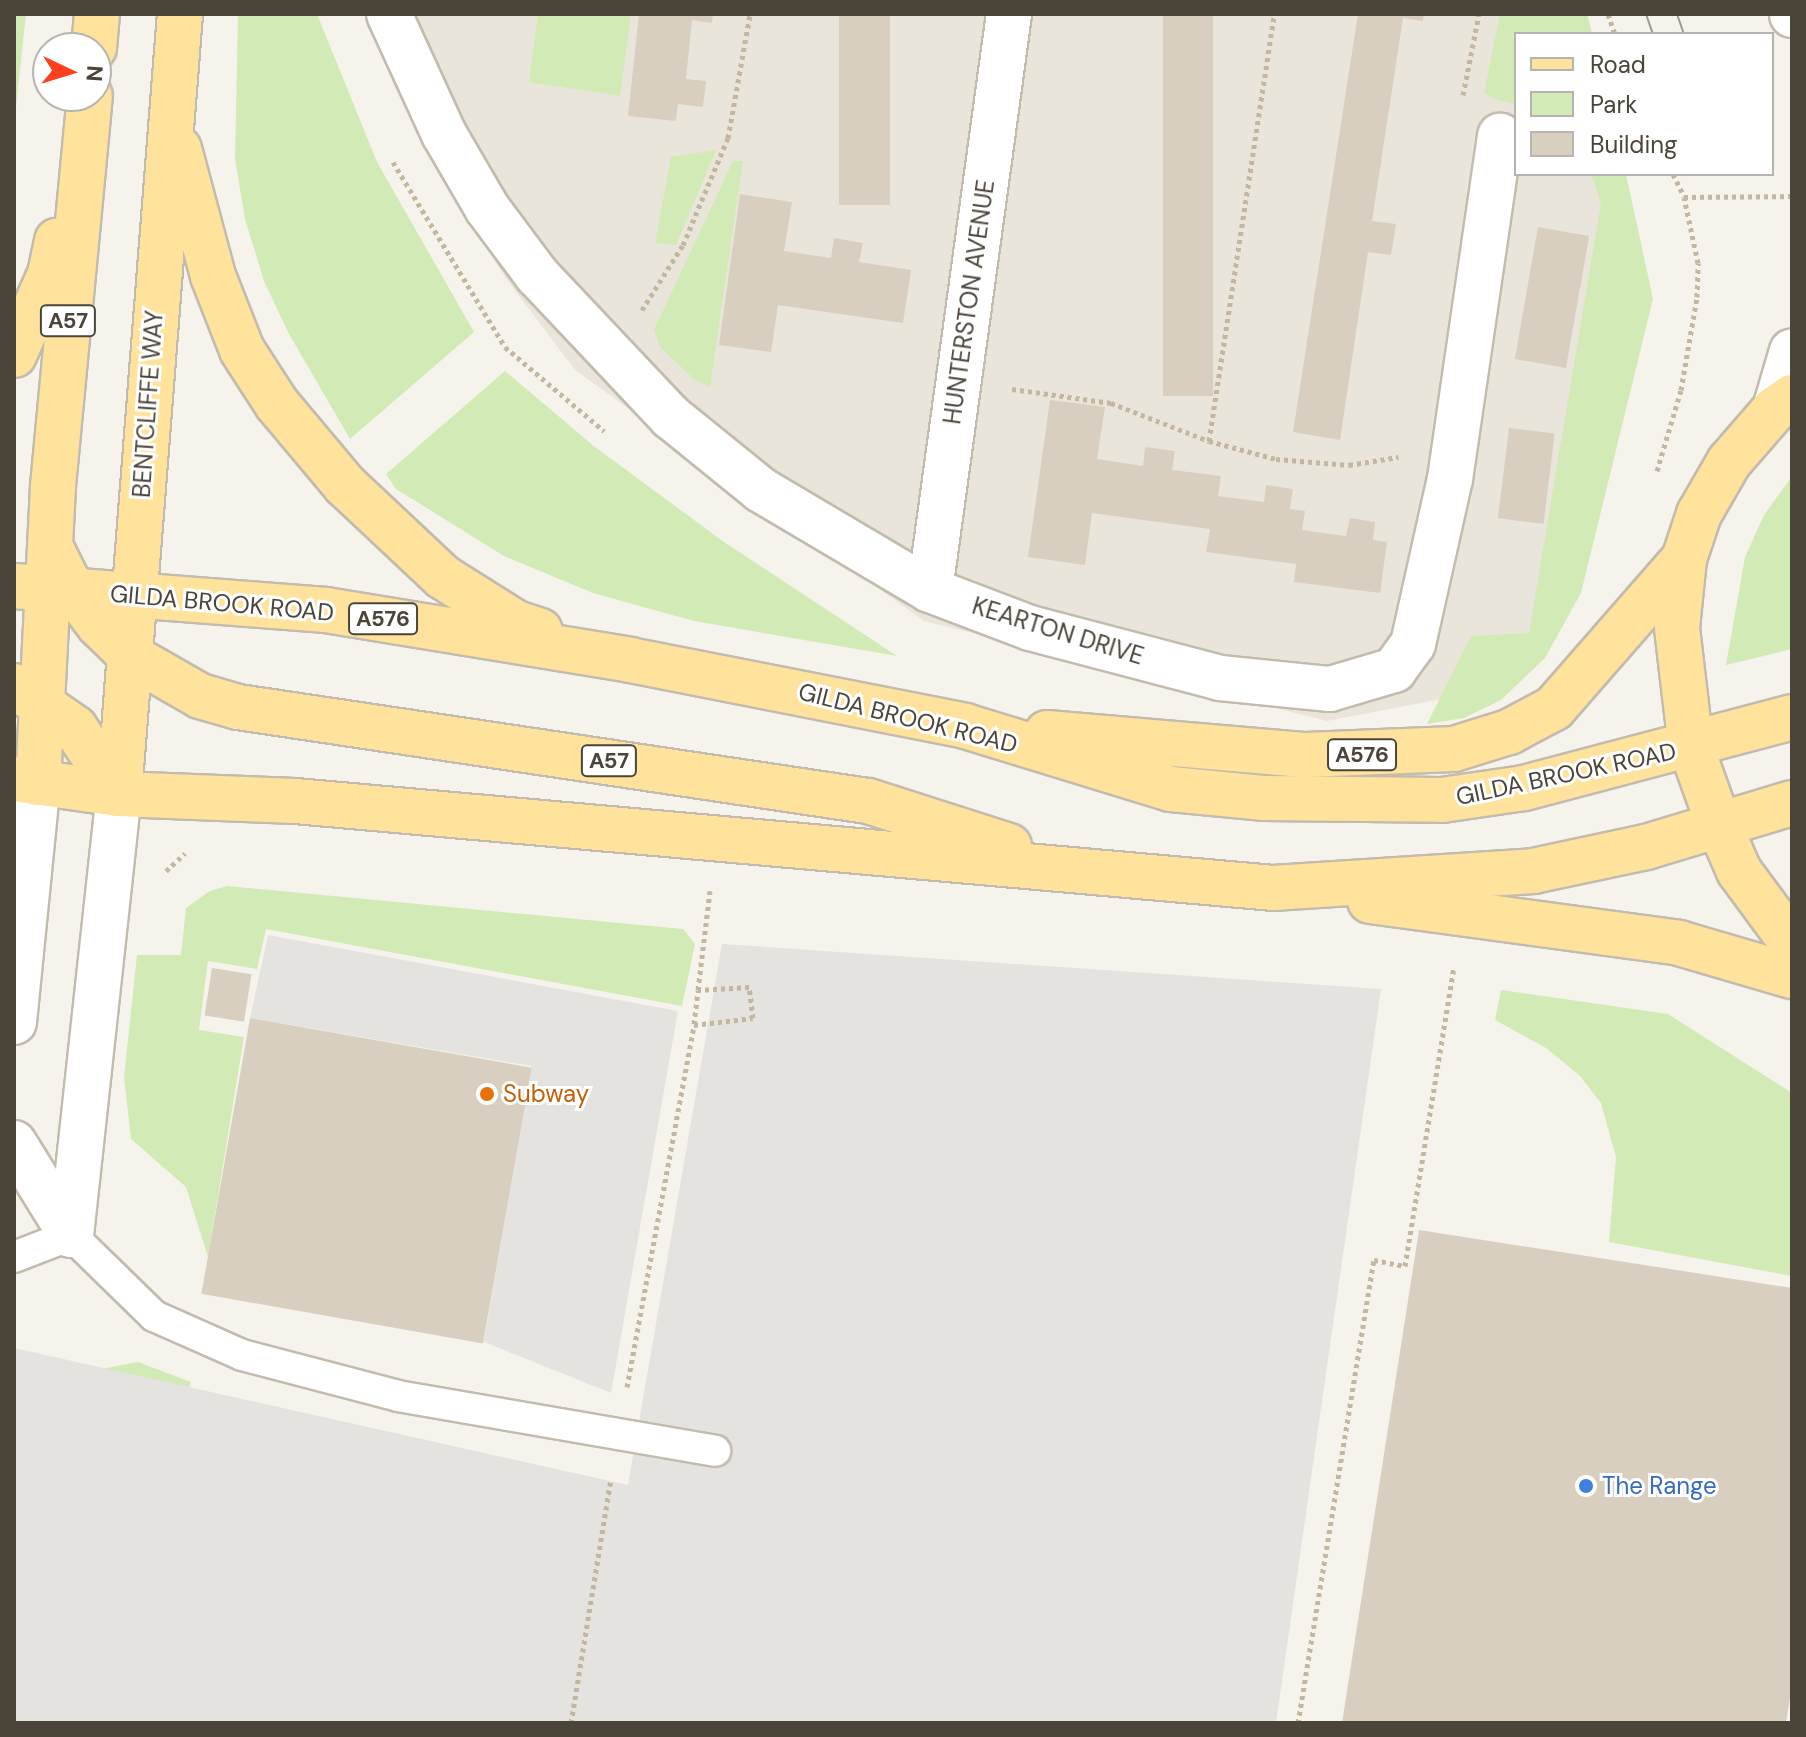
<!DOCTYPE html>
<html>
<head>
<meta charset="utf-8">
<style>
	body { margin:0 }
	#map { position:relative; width:1806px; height:1737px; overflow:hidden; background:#f6f3ec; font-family:"DM Sans",sans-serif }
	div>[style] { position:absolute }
	.residential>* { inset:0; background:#eae5da }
	.green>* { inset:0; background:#d2eab5 }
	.parking>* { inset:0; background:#e5e3e0 }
	.building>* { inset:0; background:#d8cfc1; transform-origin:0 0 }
	.path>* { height:5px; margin-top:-2.5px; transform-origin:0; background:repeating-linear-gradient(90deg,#c4b79f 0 4px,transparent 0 8px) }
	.roads { filter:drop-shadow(2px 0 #c2bbae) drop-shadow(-2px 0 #c2bbae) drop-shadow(0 2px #c2bbae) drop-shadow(0 -2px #c2bbae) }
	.lane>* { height:30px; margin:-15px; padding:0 15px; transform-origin:15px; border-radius:15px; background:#fff }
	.street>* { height:44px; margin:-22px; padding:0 22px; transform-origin:22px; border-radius:22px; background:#fff }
	.primary>* { height:44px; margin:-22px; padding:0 22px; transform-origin:22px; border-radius:22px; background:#ffe39c }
	.tram>* { height:2px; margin:-1px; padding:0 1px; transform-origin:1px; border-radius:1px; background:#9a9a9a }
	.dots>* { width:22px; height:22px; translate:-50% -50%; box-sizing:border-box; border:4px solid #fff; border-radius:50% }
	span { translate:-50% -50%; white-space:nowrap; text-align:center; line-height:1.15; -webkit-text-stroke:6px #fff; paint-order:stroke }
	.shield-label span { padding:2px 6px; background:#fff; border:2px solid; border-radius:6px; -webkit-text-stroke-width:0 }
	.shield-label { font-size:22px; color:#4b4439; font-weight:700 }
	.street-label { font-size:24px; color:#4b4439 }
	.food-label { font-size:24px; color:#c56008 }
	.left { translate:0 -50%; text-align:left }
	.shop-label { font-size:24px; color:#366cbe }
	.frame { position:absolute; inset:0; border:16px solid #4b4439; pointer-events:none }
	.legend { position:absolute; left:1514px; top:32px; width:260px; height:144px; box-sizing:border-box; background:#fff; border:2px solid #b7b4b0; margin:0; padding:10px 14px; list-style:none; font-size:24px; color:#4b4439 }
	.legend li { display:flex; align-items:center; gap:16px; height:40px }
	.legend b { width:40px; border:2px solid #b7b4b0 }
	.north { position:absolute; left:32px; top:32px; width:80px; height:80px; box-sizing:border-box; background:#fff; border:2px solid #b7b4b0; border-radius:50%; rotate:94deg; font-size:22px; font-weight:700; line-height:32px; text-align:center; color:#4b4439 }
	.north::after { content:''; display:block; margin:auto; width:28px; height:36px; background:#fc3f1d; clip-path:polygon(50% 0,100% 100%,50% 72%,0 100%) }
</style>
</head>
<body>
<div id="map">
	<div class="residential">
		<i style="clip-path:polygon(372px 14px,1587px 14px,1592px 34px,1516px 34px,1516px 174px,1624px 174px,1563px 626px,1504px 687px,1327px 721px,924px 621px,575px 370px,505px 277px,442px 177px)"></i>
	</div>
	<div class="green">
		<i style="clip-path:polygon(14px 14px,26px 14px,14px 125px)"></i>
		<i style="clip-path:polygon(238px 14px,317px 14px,377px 162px,474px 332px,350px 439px,289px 334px,264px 281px,245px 219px,235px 159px)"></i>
		<i style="clip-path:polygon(538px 14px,631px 14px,620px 96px,529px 82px)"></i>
		<i style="clip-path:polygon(1500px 14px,1587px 14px,1592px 34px,1516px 34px,1516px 104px,1497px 100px,1484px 93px)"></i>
		<i style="clip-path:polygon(716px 150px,676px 245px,655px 243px,671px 157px)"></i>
		<i style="clip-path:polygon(733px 161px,743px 161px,710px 387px,694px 379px,660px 347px,654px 330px)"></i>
		<i style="clip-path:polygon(1591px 174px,1626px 174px,1653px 299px,1581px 593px,1545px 658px,1501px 700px,1464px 718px,1427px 724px,1471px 636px,1529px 633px,1601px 203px)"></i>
		<i style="clip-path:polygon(505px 371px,595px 447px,724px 542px,897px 656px,694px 621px,593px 593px,504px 556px,396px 489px,386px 474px)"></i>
		<i style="clip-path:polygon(1792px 476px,1792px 649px,1726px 665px,1745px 557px,1764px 515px)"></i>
		<i style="clip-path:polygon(227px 886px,683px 929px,695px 944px,682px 1006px,266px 929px,257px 969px,208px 961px,199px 1030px,244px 1037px,208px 1257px,186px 1187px,131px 1139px,124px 1077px,137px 955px,181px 955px,186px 908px,210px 891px)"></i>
		<i style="clip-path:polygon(1501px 990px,1668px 1014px,1792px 1093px,1792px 1276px,1609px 1242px,1616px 1157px,1601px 1103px,1580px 1076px,1546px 1048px,1495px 1020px)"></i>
		<i style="clip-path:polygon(14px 1353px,91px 1371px,138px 1362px,191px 1382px,180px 1412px)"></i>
	</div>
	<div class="parking">
		<i style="clip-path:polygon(268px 935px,678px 1011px,611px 1393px,484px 1342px,531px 1066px,250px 1018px)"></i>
		<i style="clip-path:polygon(722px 944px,1381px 989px,1276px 1723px,14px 1723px,14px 1348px,628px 1485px)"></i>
	</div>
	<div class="building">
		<i style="clip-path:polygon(639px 14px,713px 14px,712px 23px,692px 20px,686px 79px,706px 81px,703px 107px,678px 104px,676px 121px,628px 116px)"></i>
		<i style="left:839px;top:14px;width:51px;height:191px"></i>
		<i style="left:1163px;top:14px;width:50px;height:382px"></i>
		<i style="clip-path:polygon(1358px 14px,1424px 14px,1423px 21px,1403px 18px,1372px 221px,1396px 224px,1391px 255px,1368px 252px,1340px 440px,1293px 432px)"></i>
		<i style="clip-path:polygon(740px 194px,792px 202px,784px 251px,831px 258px,834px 238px,863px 243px,859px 262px,911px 270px,903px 323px,778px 305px,771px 352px,719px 345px)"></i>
		<i style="left:1538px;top:227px;width:52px;height:134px;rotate:10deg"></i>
		<i style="clip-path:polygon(1050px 400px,1105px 407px,1097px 459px,1143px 466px,1145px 447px,1175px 451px,1172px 470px,1221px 476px,1218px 496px,1264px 502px,1266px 485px,1293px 489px,1290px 509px,1305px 511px,1302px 530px,1346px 536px,1350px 518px,1375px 522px,1373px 540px,1387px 542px,1380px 593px,1294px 582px,1296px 564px,1206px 552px,1210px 529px,1092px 513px,1085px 565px,1028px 557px)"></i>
		<i style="left:1509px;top:428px;width:46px;height:91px;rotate:7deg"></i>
		<i style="left:212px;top:968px;width:40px;height:48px;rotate:9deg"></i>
		<i style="left:250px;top:1018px;width:286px;height:280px;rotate:10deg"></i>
		<i style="clip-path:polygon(1419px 1230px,1792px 1288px,1792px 1684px,1786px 1723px,1342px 1723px)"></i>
	</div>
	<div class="path">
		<i style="left:1608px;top:14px;width:21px;rotate:71deg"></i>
		<i style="left:1463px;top:95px;width:83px;rotate:-78.8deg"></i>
		<i style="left:393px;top:162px;width:216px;rotate:58.8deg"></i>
		<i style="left:505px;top:347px;width:130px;rotate:40.3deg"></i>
		<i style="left:1673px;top:174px;width:25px;rotate:64deg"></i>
		<i style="left:1684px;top:197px;width:108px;rotate:-0.5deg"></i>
		<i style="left:642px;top:310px;width:77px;rotate:-57.8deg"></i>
		<i style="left:683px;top:245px;width:116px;rotate:-67.2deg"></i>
		<i style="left:728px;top:138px;width:126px;rotate:-79.9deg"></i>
		<i style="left:1012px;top:389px;width:100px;rotate:8deg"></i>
		<i style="left:1111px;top:403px;width:105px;rotate:21.2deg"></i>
		<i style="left:1209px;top:441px;width:69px;rotate:15deg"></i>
		<i style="left:1276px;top:459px;width:73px;rotate:4.7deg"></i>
		<i style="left:1349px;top:465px;width:50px;rotate:-9.3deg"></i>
		<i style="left:1209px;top:441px;width:432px;rotate:-81.3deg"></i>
		<i style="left:1657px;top:471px;width:84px;rotate:-73.5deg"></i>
		<i style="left:1681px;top:390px;width:94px;rotate:-80.2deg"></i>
		<i style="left:1697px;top:297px;width:34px;rotate:-88deg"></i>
		<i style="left:1698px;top:263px;width:67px;rotate:-102deg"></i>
		<i style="left:166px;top:871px;width:26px;rotate:-43deg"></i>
		<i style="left:694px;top:1024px;width:34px;rotate:-83deg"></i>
		<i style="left:627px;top:1387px;width:368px;rotate:-79.5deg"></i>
		<i style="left:694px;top:1025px;width:59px;rotate:-6.8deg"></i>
		<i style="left:753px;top:1018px;width:31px;rotate:-97deg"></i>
		<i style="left:749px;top:987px;width:51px;rotate:176.6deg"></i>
		<i style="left:698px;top:990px;width:100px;rotate:-83.1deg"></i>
		<i style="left:571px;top:1723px;width:247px;rotate:-80.7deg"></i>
		<i style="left:1298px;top:1723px;width:469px;rotate:-80.7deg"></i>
		<i style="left:1374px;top:1260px;width:32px;rotate:11deg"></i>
		<i style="left:1405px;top:1266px;width:302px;rotate:-80.7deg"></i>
	</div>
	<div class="roads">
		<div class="lane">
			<i style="left:14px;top:1257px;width:61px;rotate:-21.1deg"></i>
			<i style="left:71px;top:1235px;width:116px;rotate:44.3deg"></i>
			<i style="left:154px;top:1316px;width:96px;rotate:23.9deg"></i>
			<i style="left:242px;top:1355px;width:161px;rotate:14.7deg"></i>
			<i style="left:398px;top:1396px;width:322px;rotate:9.8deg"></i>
		</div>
		<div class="street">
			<i style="left:389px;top:14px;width:132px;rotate:65.4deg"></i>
			<i style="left:444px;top:134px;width:86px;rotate:59.8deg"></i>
			<i style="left:487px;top:208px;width:84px;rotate:53.3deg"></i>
			<i style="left:537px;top:275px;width:195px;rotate:46.7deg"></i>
			<i style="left:671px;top:417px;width:116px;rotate:39deg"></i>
			<i style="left:761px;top:490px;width:196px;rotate:30.6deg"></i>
			<i style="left:930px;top:590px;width:107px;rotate:20.8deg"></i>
			<i style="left:1030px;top:628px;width:196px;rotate:14.7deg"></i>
			<i style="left:1220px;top:678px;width:111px;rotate:5.7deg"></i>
			<i style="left:1330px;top:689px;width:67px;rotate:-16.5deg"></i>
			<i style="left:1394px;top:670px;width:32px;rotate:-54deg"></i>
			<i style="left:1413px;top:644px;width:169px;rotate:-77.4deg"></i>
			<i style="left:1450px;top:479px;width:347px;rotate:-81.7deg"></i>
			<i style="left:1792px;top:14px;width:1px;rotate:90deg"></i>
			<i style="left:1775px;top:409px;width:60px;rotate:-73.7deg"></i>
			<i style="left:930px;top:590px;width:581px;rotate:-82.19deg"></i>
			<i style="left:14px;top:1022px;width:240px;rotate:-84.3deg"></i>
			<i style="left:14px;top:1143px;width:108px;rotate:58.2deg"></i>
			<i style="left:71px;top:1235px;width:444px;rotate:-83.8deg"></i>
		</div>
		<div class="primary">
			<i style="left:94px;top:48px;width:34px;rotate:-85deg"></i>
			<i style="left:179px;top:149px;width:131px;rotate:75deg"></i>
			<i style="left:213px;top:276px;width:79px;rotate:68.6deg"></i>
			<i style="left:242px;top:350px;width:64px;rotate:57.1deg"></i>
			<i style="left:277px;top:404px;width:106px;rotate:50deg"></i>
			<i style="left:345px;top:485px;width:134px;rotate:43.2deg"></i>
			<i style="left:443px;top:577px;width:86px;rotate:32.2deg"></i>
			<i style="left:516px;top:623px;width:25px;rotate:18deg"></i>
			<i style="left:14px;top:355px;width:89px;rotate:-66deg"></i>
			<i style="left:50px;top:274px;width:34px;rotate:-78deg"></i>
			<i style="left:1792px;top:397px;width:21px;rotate:145deg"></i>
			<i style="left:1775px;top:409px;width:70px;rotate:131deg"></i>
			<i style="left:1729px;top:462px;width:60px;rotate:120deg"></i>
			<i style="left:1699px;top:514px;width:47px;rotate:108.4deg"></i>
			<i style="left:1684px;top:559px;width:69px;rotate:95.8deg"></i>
			<i style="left:1677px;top:628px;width:120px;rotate:83.3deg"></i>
			<i style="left:1691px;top:747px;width:83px;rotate:70.3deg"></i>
			<i style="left:1719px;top:825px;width:50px;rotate:66.5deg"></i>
			<i style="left:1739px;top:871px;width:89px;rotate:53.6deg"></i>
			<i style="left:50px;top:546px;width:47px;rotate:63.4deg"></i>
			<i style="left:71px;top:588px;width:46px;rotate:52.9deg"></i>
			<i style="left:99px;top:625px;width:46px;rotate:44.1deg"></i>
			<i style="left:132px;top:657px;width:78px;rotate:29.8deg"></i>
			<i style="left:200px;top:696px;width:40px;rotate:16deg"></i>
			<i style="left:238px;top:707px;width:637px;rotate:8.49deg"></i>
			<i style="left:868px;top:801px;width:148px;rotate:17.7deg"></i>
			<i style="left:14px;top:586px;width:313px;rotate:4.4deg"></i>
			<i style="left:326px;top:610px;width:308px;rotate:9.3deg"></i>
			<i style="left:630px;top:660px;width:341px;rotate:11.1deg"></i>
			<i style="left:965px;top:726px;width:215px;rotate:17deg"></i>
			<i style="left:1171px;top:789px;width:92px;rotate:5.6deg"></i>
			<i style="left:1263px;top:798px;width:179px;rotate:0.6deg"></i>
			<i style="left:1442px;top:800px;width:83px;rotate:-8.3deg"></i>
			<i style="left:1524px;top:788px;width:277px;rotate:-14.8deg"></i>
			<i style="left:14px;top:686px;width:74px;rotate:34.5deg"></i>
			<i style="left:75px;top:728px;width:79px;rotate:56.3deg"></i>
			<i style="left:1047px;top:733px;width:260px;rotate:4.9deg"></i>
			<i style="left:1306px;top:755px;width:148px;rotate:-2.3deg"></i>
			<i style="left:1454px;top:749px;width:58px;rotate:-17.2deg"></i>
			<i style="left:1509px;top:732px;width:51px;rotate:-28.1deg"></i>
			<i style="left:1554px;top:708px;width:198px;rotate:-48.9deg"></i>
			<i style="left:14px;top:779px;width:106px;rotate:8.1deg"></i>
			<i style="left:119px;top:794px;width:176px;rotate:2.3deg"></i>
			<i style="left:295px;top:801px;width:982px;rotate:5.08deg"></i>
			<i style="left:1273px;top:888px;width:261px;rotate:-3.7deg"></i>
			<i style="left:1533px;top:871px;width:116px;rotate:-12deg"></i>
			<i style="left:1646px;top:847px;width:152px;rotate:-16.8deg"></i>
			<i style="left:38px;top:783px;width:297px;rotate:-87.1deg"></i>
			<i style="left:53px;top:486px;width:392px;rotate:-84.6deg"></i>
			<i style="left:119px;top:794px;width:782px;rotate:-85.53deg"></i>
			<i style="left:1370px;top:901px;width:312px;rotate:7.7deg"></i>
			<i style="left:1679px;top:943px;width:118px;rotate:16.3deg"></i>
		</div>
	</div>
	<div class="tram">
		<i style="left:1646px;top:14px;width:21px;rotate:71deg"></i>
		<i style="left:1677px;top:14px;width:21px;rotate:71deg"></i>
	</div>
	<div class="dots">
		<i style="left:487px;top:1094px;background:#e8710a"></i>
		<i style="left:1586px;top:1486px;background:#3f7fe0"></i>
	</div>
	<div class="shield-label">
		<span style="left:68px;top:321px">A57</span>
		<span style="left:383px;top:619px">A576</span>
		<span style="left:1362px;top:755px">A576</span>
		<span style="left:609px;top:761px">A57</span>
	</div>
	<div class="street-label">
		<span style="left:969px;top:302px;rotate:-82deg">HUNTERSTON AVENUE</span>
		<span style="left:148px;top:404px;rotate:-86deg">BENTCLIFFE WAY</span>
		<span style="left:222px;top:603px;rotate:5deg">GILDA BROOK ROAD</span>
		<span style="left:1058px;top:631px;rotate:17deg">KEARTON DRIVE</span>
		<span style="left:908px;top:718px;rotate:14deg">GILDA BROOK ROAD</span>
		<span style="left:1566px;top:774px;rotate:-12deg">GILDA BROOK ROAD</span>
	</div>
	<div class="food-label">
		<span class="left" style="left:503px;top:1094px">Subway</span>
	</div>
	<div class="shop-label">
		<span class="left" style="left:1602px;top:1486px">The Range</span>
	</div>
	<div class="frame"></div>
	<ul class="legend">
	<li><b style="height:10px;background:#ffe39c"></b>Road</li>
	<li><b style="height:22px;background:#d2eab5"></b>Park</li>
	<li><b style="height:22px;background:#d8cfc1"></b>Building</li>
	</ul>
	<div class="north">N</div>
</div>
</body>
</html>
